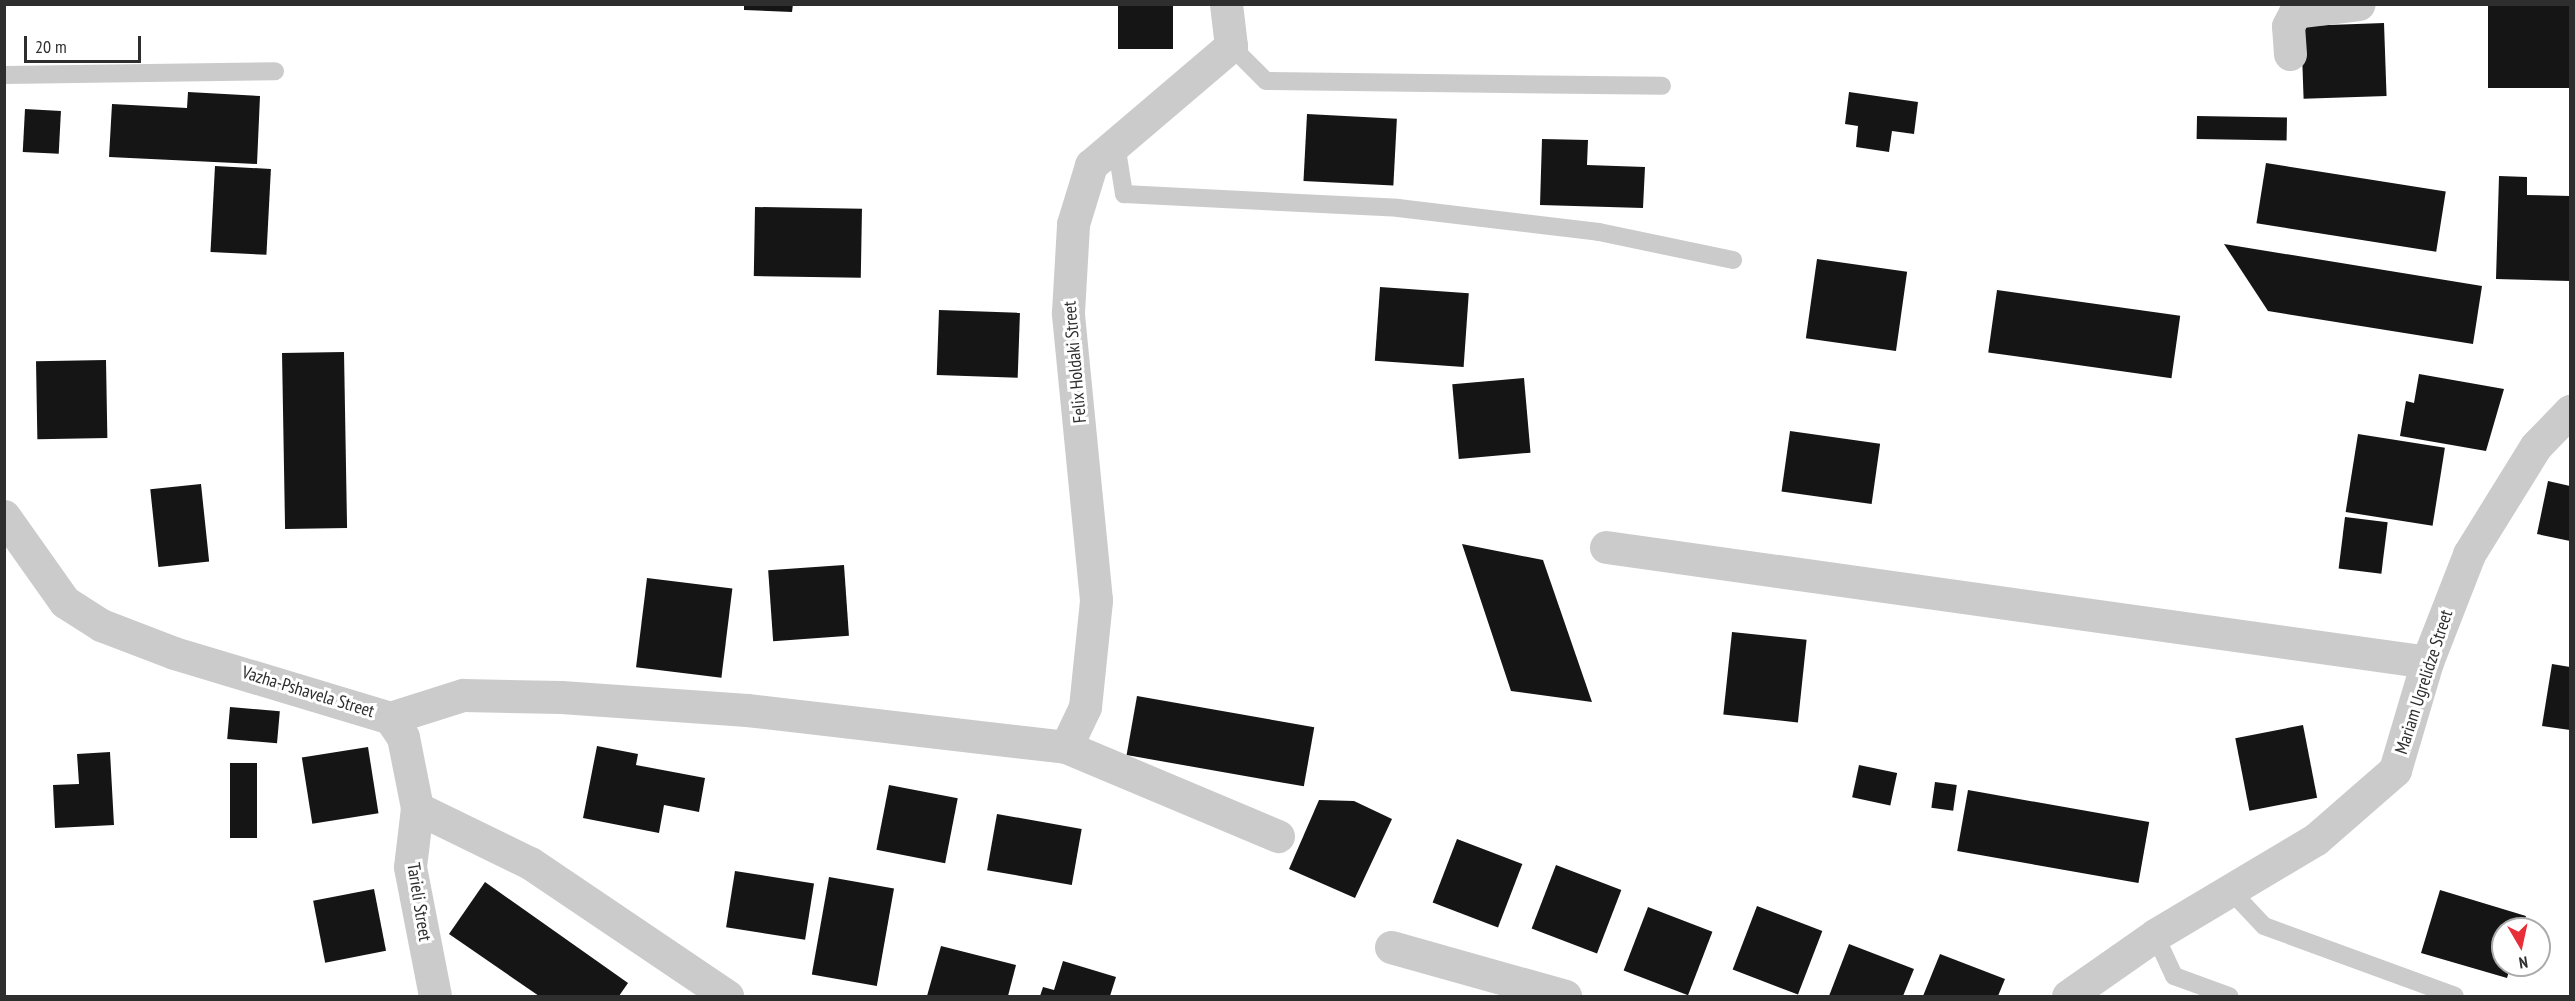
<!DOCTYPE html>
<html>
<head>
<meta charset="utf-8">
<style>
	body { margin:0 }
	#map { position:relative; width:2575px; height:1001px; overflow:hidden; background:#fff; font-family:"PT Sans Narrow",sans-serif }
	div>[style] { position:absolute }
	.building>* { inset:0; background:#151515; transform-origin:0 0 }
	.service>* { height:18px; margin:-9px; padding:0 9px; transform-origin:9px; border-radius:9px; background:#cbcbcb }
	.minor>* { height:33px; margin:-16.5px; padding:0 16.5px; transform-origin:16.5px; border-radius:16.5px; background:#cbcbcb }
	span { translate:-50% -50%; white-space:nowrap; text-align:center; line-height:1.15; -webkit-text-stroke:6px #fff; paint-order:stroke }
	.street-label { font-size:18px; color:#2e2e2e }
	.frame { position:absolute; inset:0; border:6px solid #2e2e2e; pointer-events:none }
	.north { position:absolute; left:2491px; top:917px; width:60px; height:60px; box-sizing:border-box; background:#fff; border:2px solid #ababab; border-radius:50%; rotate:171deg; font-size:16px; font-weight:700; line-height:24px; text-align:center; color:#2e2e2e }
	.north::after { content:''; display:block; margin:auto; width:21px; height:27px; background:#e62f39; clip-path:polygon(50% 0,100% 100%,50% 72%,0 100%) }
	.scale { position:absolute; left:24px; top:36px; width:117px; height:27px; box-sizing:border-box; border:3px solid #2e2e2e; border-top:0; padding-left:8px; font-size:18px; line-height:21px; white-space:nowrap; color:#2e2e2e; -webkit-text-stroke:4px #fff; paint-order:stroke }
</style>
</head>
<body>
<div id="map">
	<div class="building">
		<i style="clip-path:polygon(744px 4px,793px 4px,792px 12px,744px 10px)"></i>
		<i style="left:1118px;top:4px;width:55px;height:45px"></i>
		<i style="left:2488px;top:4px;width:82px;height:84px"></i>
		<i style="left:2384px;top:23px;width:73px;height:83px;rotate:88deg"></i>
		<i style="clip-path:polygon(188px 92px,260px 96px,257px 164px,109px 157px,112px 104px,187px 108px)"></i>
		<i style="clip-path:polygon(1849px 92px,1918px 102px,1914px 134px,1892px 131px,1889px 152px,1856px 147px,1858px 126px,1845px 124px)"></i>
		<i style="left:25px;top:109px;width:36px;height:43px;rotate:3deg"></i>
		<i style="left:1307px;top:114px;width:90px;height:67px;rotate:3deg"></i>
		<i style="left:2197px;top:116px;width:90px;height:23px;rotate:1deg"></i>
		<i style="clip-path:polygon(1542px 139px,1588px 140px,1587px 165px,1645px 167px,1643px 208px,1540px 205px)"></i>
		<i style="left:2266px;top:163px;width:182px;height:61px;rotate:9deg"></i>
		<i style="left:215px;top:166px;width:56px;height:86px;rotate:3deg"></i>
		<i style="clip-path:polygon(2499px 176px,2527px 177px,2527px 195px,2570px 196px,2570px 281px,2496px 279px)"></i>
		<i style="left:755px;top:207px;width:107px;height:69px;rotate:1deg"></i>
		<i style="clip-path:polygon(2224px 244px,2482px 286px,2473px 344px,2268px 311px)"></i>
		<i style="left:1817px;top:259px;width:91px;height:80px;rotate:8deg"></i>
		<i style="left:1380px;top:287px;width:89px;height:74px;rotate:4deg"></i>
		<i style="left:1997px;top:290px;width:185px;height:63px;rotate:8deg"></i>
		<i style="left:939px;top:310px;width:81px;height:65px;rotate:2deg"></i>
		<i style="left:344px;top:352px;width:176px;height:62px;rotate:89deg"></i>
		<i style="left:106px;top:360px;width:78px;height:70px;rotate:89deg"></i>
		<i style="clip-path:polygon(2419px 374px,2504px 389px,2486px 451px,2400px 436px,2406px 401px,2414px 403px)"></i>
		<i style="left:1524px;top:378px;width:75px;height:72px;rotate:85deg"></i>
		<i style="left:1790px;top:431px;width:91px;height:61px;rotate:8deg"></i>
		<i style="left:2358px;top:434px;width:88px;height:79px;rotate:9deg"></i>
		<i style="clip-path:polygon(2548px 481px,2570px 486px,2570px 541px,2537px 534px)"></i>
		<i style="left:201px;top:484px;width:78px;height:51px;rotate:84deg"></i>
		<i style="left:2345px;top:517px;width:43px;height:52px;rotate:7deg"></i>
		<i style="clip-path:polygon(1462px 544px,1543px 560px,1592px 702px,1511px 691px)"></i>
		<i style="left:844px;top:565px;width:71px;height:76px;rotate:86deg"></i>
		<i style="left:647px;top:578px;width:86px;height:90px;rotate:7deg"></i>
		<i style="left:1732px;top:632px;width:75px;height:83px;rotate:6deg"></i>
		<i style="clip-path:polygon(2552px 664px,2570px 667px,2570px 730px,2542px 726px)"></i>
		<i style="left:1137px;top:696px;width:180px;height:60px;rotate:10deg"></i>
		<i style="left:230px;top:707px;width:50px;height:32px;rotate:5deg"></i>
		<i style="left:2303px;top:725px;width:74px;height:69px;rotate:79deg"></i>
		<i style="clip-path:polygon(597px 746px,638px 754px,636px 765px,705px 778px,699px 812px,664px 805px,659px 833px,583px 818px)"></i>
		<i style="left:368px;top:747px;width:67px;height:67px;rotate:81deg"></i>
		<i style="clip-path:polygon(110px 752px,114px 825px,55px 828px,53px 785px,79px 784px,77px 754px)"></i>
		<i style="left:230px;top:763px;width:27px;height:75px"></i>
		<i style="left:1859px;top:765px;width:39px;height:33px;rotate:12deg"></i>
		<i style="left:1935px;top:782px;width:22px;height:26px;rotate:8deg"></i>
		<i style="left:889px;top:785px;width:70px;height:66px;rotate:11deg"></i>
		<i style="left:1968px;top:790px;width:184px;height:62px;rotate:10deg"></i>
		<i style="clip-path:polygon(1319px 800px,1354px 801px,1392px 819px,1355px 898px,1289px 869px)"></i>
		<i style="left:997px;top:814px;width:86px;height:57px;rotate:10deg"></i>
		<i style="left:1457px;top:839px;width:70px;height:68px;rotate:21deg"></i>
		<i style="left:1556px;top:865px;width:70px;height:68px;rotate:21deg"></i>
		<i style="left:735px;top:871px;width:80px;height:57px;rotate:9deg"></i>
		<i style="left:829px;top:877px;width:66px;height:99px;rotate:10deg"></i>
		<i style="clip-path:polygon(485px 882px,628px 983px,619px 996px,539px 996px,449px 934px)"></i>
		<i style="left:374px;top:889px;width:63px;height:62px;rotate:79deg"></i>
		<i style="clip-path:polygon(2440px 890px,2526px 916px,2522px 929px,2503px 929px,2503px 965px,2511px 965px,2507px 978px,2421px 953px)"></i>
		<i style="left:1757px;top:906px;width:70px;height:68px;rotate:21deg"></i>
		<i style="left:1648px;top:907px;width:69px;height:68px;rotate:21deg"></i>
		<i style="clip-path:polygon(1849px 944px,1914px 969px,1903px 996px,1829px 996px)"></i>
		<i style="clip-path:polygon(941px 946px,1016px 965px,1008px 996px,927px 996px)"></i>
		<i style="clip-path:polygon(1940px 954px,2005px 979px,1998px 996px,1923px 996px)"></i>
		<i style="clip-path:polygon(1063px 961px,1116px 977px,1110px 996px,1040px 996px,1043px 987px,1054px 990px)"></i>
	</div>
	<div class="service">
		<i style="left:1231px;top:46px;width:49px;rotate:45deg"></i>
		<i style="left:1266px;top:81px;width:396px;rotate:0.7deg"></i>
		<i style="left:4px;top:75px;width:271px;rotate:-0.8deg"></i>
		<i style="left:1116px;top:144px;width:51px;rotate:80.9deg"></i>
		<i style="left:1124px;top:194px;width:274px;rotate:2.9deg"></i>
		<i style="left:1398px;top:208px;width:202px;rotate:6.8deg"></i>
		<i style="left:1599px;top:232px;width:137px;rotate:11.8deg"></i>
		<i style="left:2231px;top:891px;width:48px;rotate:46.7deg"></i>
		<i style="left:2264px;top:926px;width:203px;rotate:20.1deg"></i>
		<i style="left:2155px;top:935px;width:45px;rotate:65.1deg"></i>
		<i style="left:2174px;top:976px;width:59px;rotate:20deg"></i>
	</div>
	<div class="minor">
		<i style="left:2290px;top:54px;width:28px;rotate:-94deg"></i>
		<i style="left:2288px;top:26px;width:16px;rotate:-63deg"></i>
		<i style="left:2295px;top:12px;width:64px;rotate:-7.1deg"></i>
		<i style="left:4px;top:516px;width:105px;rotate:54.7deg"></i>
		<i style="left:65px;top:602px;width:43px;rotate:32.6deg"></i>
		<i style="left:101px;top:625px;width:78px;rotate:21deg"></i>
		<i style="left:174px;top:653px;width:226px;rotate:16.7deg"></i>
		<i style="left:390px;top:718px;width:23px;rotate:56deg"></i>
		<i style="left:403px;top:737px;width:72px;rotate:78.8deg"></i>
		<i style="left:417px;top:808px;width:126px;rotate:26deg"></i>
		<i style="left:530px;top:863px;width:238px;rotate:34deg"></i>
		<i style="left:1606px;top:547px;width:829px;rotate:7.97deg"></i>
		<i style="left:390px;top:718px;width:77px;rotate:-17.5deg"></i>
		<i style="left:463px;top:695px;width:98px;rotate:1.2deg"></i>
		<i style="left:561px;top:697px;width:186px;rotate:4deg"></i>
		<i style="left:747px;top:710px;width:321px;rotate:6.6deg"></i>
		<i style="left:1066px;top:747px;width:230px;rotate:22.8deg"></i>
		<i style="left:1066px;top:747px;width:44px;rotate:-64.6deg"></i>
		<i style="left:1085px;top:707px;width:108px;rotate:-84.1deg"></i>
		<i style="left:1096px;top:600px;width:289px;rotate:-95.6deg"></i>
		<i style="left:1068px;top:312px;width:88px;rotate:-86.7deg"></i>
		<i style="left:1073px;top:224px;width:62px;rotate:-73deg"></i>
		<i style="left:1091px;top:165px;width:184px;rotate:-40.4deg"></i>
		<i style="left:1231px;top:46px;width:42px;rotate:-96.8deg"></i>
		<i style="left:417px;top:808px;width:59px;rotate:96.8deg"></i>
		<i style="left:410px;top:867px;width:131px;rotate:79deg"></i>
		<i style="left:1391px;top:947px;width:181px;rotate:15.7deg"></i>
		<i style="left:2068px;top:996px;width:106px;rotate:-35deg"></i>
		<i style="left:2155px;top:935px;width:187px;rotate:-30.8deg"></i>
		<i style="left:2316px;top:839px;width:105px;rotate:-41.1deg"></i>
		<i style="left:2395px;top:770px;width:113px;rotate:-73.5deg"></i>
		<i style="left:2427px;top:662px;width:116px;rotate:-68.7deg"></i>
		<i style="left:2469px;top:554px;width:127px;rotate:-58.2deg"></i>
		<i style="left:2536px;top:446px;width:49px;rotate:-45.8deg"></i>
	</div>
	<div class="street-label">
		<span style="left:1075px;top:362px;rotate:-95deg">Felix Holdaki Street</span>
		<span style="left:2424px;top:682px;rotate:-72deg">Mariam Ugrelidze Street</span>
		<span style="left:308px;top:692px;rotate:17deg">Vazha-Pshavela Street</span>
		<span style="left:419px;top:902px;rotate:81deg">Tarieli Street</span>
	</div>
	<div class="frame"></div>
	<div class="north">N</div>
	<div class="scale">20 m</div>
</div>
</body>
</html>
